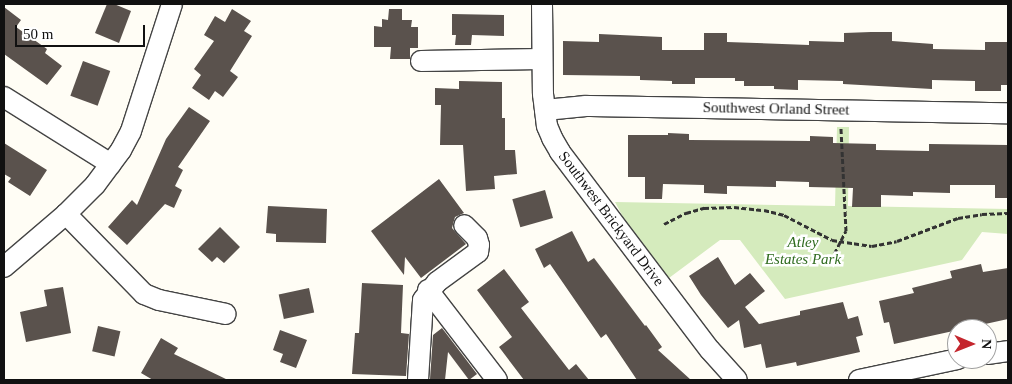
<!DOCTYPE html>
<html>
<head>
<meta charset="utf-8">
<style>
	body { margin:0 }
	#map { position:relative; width:1012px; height:384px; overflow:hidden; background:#fffdf5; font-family:"Times New Roman",serif }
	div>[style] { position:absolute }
	.green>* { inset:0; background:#d5ebbd }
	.building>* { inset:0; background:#5a524d; transform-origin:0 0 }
	.path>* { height:3px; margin-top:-1.5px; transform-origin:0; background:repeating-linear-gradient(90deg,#333 0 5px,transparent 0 7.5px) }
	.roads { filter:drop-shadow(1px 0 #444) drop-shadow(-1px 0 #444) drop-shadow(0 1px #444) drop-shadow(0 -1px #444) }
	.minor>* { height:20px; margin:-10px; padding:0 10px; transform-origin:10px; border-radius:10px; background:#fff }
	span { translate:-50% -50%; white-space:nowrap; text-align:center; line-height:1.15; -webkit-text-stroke:5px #fff; paint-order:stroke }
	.street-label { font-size:15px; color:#111 }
	.park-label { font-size:15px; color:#2f6b1f; font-style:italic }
	.frame { position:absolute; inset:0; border:5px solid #111; pointer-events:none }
	.north { position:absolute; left:947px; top:319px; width:50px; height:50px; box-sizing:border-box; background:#fff; border:1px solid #a0a0a0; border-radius:50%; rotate:91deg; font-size:14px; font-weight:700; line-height:20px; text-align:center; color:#111 }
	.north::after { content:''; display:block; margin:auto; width:18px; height:22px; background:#c4262e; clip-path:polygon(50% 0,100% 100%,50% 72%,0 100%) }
	.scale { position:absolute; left:15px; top:25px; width:130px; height:22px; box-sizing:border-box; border:2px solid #111; border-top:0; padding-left:6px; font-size:15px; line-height:18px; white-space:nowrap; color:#111; -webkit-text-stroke:4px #fff; paint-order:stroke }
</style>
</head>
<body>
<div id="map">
	<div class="green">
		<i style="clip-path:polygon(837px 127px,849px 127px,848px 206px,1008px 209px,1008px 234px,982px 232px,962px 260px,785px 299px,740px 240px,720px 240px,669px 278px,623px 217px,615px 202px,835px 206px)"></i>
	</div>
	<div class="building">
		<i style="clip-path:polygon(107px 4px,114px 4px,131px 11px,119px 43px,95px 33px)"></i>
		<i style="clip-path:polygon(4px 7px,21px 20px,16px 27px,47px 49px,45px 53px,62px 66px,47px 85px,4px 54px)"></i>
		<i style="clip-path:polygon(232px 9px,251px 21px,244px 31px,252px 36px,230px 71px,238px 77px,223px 97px,215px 91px,209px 100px,192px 88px,201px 75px,194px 69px,214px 41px,204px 35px,215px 16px,225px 22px)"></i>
		<i style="clip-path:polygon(389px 9px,402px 9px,402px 20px,412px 20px,411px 27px,418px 27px,418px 48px,410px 48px,410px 59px,390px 59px,391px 47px,374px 47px,374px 26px,382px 27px,382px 19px,388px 20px)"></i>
		<i style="clip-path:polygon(452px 14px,504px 15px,504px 36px,472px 35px,471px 45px,455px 45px,456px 35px,452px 35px)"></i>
		<i style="clip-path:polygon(871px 32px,892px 32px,892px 41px,933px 44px,933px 49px,985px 50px,985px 42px,1008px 42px,1008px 85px,1001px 85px,1001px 91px,975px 91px,975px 81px,932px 80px,932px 89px,843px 84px,843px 81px,798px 80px,798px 90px,774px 89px,774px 86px,744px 86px,744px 81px,735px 81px,735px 78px,695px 78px,695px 84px,672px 84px,672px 81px,640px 80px,640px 76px,563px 75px,563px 41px,599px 42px,599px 34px,662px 37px,662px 50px,704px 50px,704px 33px,727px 33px,727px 42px,809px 45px,809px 41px,844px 42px,844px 33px)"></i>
		<i style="left:83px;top:61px;width:29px;height:37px;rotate:20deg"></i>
		<i style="clip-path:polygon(459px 81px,502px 82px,502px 118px,505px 118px,505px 150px,515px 150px,517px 174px,494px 176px,495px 189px,466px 191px,463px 145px,440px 145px,441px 105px,435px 105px,435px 88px,459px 89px)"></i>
		<i style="clip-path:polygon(189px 107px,210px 121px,178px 167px,183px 170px,175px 186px,182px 190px,174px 208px,165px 204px,127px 245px,108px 227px,132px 200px,137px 205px,166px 139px)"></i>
		<i style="clip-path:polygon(668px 133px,689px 134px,689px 140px,810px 141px,810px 136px,833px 137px,833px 143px,876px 144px,876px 150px,929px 151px,929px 144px,1008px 145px,1008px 198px,995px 198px,995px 185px,950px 185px,950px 193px,913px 192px,913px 196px,881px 195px,881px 207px,852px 207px,853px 188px,809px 187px,809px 182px,776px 181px,776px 187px,727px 186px,727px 194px,704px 193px,704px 185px,663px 184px,662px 199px,645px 199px,645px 177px,628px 177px,628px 135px,668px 135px)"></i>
		<i style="clip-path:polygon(4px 143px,47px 170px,30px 196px,8px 182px,11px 178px,4px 174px)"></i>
		<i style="clip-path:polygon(439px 179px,464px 213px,455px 217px,452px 228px,466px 244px,421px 278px,405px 257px,404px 275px,371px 231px)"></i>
		<i style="left:545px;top:190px;width:29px;height:34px;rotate:74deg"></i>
		<i style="clip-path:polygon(268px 206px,327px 209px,326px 243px,276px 242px,276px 234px,266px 233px)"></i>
		<i style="clip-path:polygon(220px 227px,240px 247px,224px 263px,217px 257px,212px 262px,198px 249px)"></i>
		<i style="clip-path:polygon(572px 231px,588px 262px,594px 258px,645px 326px,646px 325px,662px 347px,658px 350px,691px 380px,637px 380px,606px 334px,601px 338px,550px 264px,544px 268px,535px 249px)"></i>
		<i style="clip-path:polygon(718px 257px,735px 285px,750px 273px,765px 291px,745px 307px,759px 324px,800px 315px,800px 311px,843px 302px,848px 319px,858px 316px,863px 335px,856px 337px,860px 352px,797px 366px,796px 362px,766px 368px,761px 344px,744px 348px,739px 320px,728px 328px,701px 295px,689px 276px)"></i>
		<i style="clip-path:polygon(981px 264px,983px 272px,1008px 268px,1008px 319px,894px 344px,889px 322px,884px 323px,879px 301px,914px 293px,912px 288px,952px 278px,950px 271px)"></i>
		<i style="clip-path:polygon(504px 269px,529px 302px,521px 308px,569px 370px,576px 364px,589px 380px,524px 380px,499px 347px,512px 337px,477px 290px)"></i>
		<i style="clip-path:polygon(362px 283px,403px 285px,401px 333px,409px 334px,406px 376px,352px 374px,355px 333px,359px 333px)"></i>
		<i style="clip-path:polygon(63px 287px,71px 333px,26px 342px,20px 312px,47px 306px,44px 290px)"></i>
		<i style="left:309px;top:288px;width:25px;height:31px;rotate:78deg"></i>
		<i style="left:98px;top:326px;width:23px;height:26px;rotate:13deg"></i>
		<i style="clip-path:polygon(442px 328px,477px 374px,469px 380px,448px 352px,445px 380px,430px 379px,433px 335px)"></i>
		<i style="clip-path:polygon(280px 330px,307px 340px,296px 368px,280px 362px,283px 354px,273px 350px)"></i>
		<i style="clip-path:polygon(161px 338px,178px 348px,174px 354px,228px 380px,153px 380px,141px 373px)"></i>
	</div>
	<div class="path">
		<i style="left:664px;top:224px;width:25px;rotate:-27deg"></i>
		<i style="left:686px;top:213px;width:19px;rotate:-16deg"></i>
		<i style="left:704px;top:208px;width:30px;rotate:-2deg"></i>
		<i style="left:734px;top:207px;width:30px;rotate:6deg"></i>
		<i style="left:764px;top:210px;width:21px;rotate:14deg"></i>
		<i style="left:784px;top:215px;width:54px;rotate:27.5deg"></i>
		<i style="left:832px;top:240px;width:40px;rotate:8.5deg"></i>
		<i style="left:872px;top:246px;width:25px;rotate:-11deg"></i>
		<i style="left:897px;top:241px;width:65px;rotate:-20.7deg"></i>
		<i style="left:958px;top:218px;width:24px;rotate:-9deg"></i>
		<i style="left:982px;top:214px;width:26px;rotate:-2deg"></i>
		<i style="left:831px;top:260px;width:33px;rotate:-63deg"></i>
		<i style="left:846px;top:231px;width:103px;rotate:-92.8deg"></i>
	</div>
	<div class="roads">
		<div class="minor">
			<i style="left:542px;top:4px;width:90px;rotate:89.4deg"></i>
			<i style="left:543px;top:94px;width:32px;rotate:83deg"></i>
			<i style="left:547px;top:126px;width:13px;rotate:67deg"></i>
			<i style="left:552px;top:138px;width:16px;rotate:60deg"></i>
			<i style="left:560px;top:152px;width:248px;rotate:52.9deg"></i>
			<i style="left:710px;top:350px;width:40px;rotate:48deg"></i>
			<i style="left:421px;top:61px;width:120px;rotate:-1deg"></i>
			<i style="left:4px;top:97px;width:126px;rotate:32.1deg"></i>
			<i style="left:545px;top:110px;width:41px;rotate:-5.6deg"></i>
			<i style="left:586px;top:106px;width:422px;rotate:1deg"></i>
			<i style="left:66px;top:214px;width:112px;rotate:45.7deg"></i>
			<i style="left:144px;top:294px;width:16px;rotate:22deg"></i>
			<i style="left:159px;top:300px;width:68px;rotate:11.8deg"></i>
			<i style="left:4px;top:267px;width:82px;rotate:-40.5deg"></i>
			<i style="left:66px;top:214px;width:41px;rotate:-45deg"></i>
			<i style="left:95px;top:185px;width:44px;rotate:-53.4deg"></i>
			<i style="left:121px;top:150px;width:21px;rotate:-62deg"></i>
			<i style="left:131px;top:131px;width:133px;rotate:-72.1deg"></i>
			<i style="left:428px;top:290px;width:113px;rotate:52.5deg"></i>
			<i style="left:987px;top:354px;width:21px;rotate:-8deg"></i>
			<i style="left:418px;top:380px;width:80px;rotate:-86.4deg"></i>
			<i style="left:423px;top:300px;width:23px;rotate:-52deg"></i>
			<i style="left:437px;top:282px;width:51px;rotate:-36.2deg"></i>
			<i style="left:478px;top:252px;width:7px;rotate:-82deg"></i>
			<i style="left:479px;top:245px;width:7px;rotate:-106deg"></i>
			<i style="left:477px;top:238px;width:18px;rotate:-135deg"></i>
			<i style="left:859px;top:380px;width:101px;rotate:-12deg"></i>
		</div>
	</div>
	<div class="street-label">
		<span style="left:776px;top:109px;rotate:1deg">Southwest Orland Street</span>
		<span style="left:611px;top:219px;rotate:53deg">Southwest Brickyard Drive</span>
	</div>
	<div class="park-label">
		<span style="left:803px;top:251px">Atley<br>Estates Park</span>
	</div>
	<div class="frame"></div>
	<div class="north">N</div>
	<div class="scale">50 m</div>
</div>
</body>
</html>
